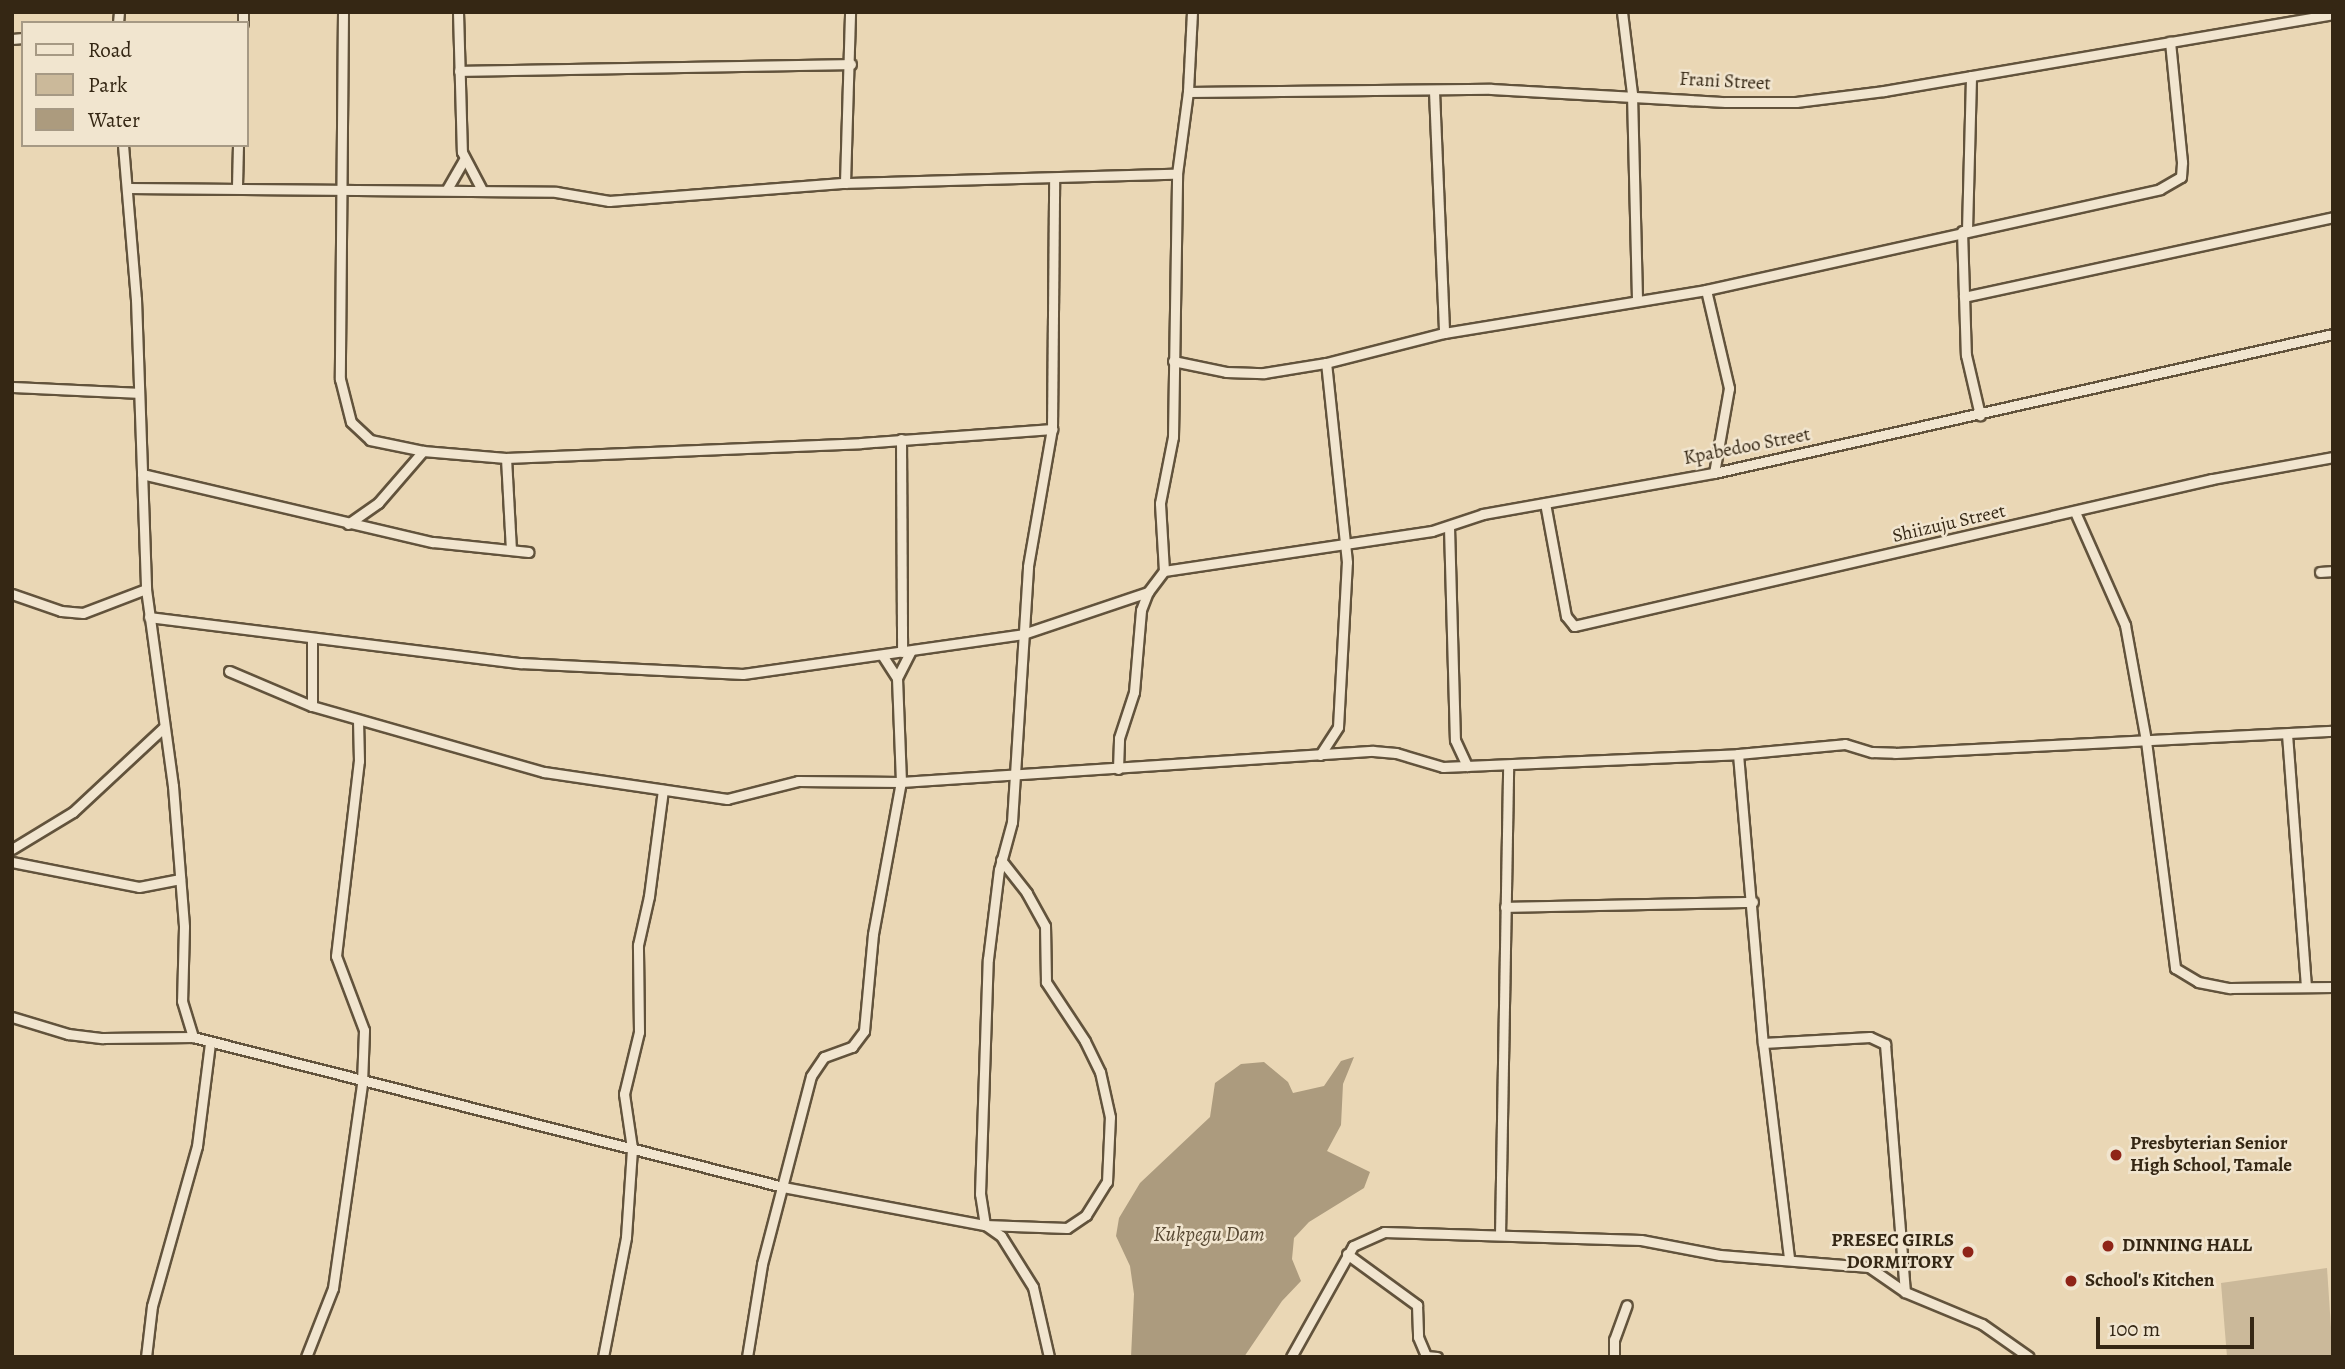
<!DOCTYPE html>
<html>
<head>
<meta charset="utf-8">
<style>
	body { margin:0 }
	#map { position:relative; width:2345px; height:1369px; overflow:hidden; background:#ead7b5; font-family:Alegreya,serif }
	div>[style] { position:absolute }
	.green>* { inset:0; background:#cbb99a }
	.water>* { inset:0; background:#ac9b7e }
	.roads { filter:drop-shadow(2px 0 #62533c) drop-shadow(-2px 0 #62533c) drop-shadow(0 2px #62533c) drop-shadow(0 -2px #62533c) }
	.street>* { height:9px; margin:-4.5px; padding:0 4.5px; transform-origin:4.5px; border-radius:4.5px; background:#f1e5cf }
	.dots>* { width:19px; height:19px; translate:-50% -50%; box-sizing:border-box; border:4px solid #f1e5cf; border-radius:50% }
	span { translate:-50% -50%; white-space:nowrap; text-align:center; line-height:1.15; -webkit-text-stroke:5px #f1e5cf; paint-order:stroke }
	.street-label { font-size:19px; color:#352714 }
	.poi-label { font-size:19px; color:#352714; font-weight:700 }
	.left { translate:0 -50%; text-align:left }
	.right { translate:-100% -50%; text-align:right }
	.water-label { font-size:21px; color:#594a34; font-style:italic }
	.frame { position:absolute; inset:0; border:14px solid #352714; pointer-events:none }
	.legend { position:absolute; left:21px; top:21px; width:228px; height:126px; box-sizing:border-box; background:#f1e5cf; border:2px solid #a69984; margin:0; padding:9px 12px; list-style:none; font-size:21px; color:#352714 }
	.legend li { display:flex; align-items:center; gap:14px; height:35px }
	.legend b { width:35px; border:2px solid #a69984 }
	.scale { position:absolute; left:2096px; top:1317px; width:158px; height:32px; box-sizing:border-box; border:4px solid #352714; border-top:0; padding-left:9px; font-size:21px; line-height:24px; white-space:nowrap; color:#352714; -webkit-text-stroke:5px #f1e5cf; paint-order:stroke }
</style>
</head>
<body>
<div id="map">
	<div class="green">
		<i style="clip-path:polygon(2327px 1268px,2333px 1357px,2227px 1357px,2221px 1283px)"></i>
	</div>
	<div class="water">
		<i style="clip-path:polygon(1354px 1057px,1343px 1084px,1341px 1125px,1327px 1151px,1370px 1172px,1364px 1188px,1309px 1222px,1294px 1238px,1292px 1259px,1301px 1281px,1282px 1301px,1244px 1357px,1131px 1357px,1134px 1294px,1130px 1266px,1116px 1236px,1119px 1218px,1140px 1183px,1210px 1117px,1215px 1083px,1241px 1064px,1264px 1062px,1288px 1082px,1293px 1093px,1324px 1086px,1341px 1061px)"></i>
	</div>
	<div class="roads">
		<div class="street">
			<i style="left:343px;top:12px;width:367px;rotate:90.5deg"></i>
			<i style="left:340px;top:379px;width:44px;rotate:75.7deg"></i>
			<i style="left:351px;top:422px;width:26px;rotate:43deg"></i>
			<i style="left:370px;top:440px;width:54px;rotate:11.7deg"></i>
			<i style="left:423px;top:451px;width:83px;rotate:4.8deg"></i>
			<i style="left:506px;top:458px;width:355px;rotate:-2.4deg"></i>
			<i style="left:861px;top:443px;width:192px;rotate:-4.2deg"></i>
			<i style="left:458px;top:12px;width:140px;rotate:88.4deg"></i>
			<i style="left:462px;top:152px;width:43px;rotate:62.2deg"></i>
			<i style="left:1192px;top:12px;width:80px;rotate:92.9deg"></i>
			<i style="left:1188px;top:92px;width:303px;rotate:-0.6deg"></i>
			<i style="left:1491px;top:89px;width:235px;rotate:3.2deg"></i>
			<i style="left:1726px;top:102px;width:70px"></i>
			<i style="left:1796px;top:102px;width:89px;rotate:-7.1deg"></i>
			<i style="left:1884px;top:91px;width:456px;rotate:-9.7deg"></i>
			<i style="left:1622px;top:12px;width:83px;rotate:83deg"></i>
			<i style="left:1632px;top:94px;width:205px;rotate:88.6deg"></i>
			<i style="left:118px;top:23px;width:11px;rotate:-85deg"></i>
			<i style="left:243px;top:23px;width:11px;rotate:-90deg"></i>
			<i style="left:12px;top:39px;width:11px;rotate:-5deg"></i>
			<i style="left:459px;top:71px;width:392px;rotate:-1deg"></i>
			<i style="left:1434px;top:91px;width:242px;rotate:87.6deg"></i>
			<i style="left:123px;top:145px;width:155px;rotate:85.2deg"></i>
			<i style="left:136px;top:299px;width:290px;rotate:88deg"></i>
			<i style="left:146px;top:589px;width:199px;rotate:82.2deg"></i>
			<i style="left:173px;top:786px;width:141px;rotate:85.5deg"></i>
			<i style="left:184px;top:927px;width:74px;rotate:91.5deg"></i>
			<i style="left:182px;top:1001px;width:38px;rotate:73deg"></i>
			<i style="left:845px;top:183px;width:171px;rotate:-88.3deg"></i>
			<i style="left:237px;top:186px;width:41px;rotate:-88.6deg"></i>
			<i style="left:128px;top:188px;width:428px;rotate:0.5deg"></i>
			<i style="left:556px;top:192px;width:54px;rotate:9.6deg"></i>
			<i style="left:609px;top:201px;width:237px;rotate:-4.4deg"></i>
			<i style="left:845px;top:183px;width:332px;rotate:-1.6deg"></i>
			<i style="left:447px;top:189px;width:34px;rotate:-60deg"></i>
			<i style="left:1967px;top:230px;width:154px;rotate:-88.5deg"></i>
			<i style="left:1962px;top:231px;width:124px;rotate:88.2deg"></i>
			<i style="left:1966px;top:355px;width:62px;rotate:76.9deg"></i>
			<i style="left:1706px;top:290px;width:101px;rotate:76.8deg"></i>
			<i style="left:1729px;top:388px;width:86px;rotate:100deg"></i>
			<i style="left:1964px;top:297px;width:378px;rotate:-12.2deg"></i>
			<i style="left:1173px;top:361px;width:54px;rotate:11.7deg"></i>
			<i style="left:1226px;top:372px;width:38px;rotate:2deg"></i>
			<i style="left:1264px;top:373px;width:63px;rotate:-9.2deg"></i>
			<i style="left:1326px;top:363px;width:122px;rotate:-14.3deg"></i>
			<i style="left:1444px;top:333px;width:266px;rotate:-9.3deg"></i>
			<i style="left:1706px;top:290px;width:465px;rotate:-12.5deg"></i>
			<i style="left:2160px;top:189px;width:24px;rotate:-30deg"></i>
			<i style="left:2181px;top:177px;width:15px;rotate:-86deg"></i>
			<i style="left:2182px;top:162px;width:121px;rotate:-95.7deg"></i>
			<i style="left:12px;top:387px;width:125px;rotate:2.7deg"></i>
			<i style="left:901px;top:439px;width:213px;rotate:89.7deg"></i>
			<i style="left:506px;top:458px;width:92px;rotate:86.9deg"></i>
			<i style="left:142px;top:474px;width:299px;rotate:13.2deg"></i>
			<i style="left:433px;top:542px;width:96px;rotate:6deg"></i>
			<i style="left:1545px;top:503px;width:115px;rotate:79.5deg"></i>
			<i style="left:1566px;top:616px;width:13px;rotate:51deg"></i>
			<i style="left:1574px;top:626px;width:655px;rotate:-12.97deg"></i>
			<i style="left:2212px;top:479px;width:123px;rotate:-10.3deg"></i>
			<i style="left:2075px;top:512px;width:124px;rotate:66.1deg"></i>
			<i style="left:2125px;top:625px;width:118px;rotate:79.7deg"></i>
			<i style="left:2146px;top:741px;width:229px;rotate:82.7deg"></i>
			<i style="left:2175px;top:968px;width:27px;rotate:31deg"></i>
			<i style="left:2198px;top:982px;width:33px;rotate:11deg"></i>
			<i style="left:2230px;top:988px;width:103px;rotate:-0.6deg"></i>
			<i style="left:348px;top:524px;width:37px;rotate:-35deg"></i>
			<i style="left:378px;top:503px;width:69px;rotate:-49.1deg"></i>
			<i style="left:1449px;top:527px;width:213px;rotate:88.4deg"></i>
			<i style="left:1455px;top:740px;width:29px;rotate:65deg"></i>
			<i style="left:1164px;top:571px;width:271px;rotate:-8.5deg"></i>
			<i style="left:1432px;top:531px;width:54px;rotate:-18.4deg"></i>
			<i style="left:1483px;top:514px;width:235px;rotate:-10.1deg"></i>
			<i style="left:1714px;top:473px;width:634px;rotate:-12.66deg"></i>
			<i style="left:2320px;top:572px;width:13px;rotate:-4deg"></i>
			<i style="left:12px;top:594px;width:52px;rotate:19.1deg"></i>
			<i style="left:61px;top:611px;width:22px;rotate:5deg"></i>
			<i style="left:83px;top:613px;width:67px;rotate:-20.9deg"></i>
			<i style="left:149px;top:617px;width:374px;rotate:7.1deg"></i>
			<i style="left:520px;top:663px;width:223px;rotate:2.8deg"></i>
			<i style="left:743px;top:674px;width:283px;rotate:-8.1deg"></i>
			<i style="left:1023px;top:634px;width:132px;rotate:-18.6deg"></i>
			<i style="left:312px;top:638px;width:68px;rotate:90deg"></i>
			<i style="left:229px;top:671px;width:90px;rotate:22.9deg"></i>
			<i style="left:312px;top:706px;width:241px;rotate:15.9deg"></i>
			<i style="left:544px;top:772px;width:185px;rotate:8.4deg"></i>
			<i style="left:727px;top:799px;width:73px;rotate:-14.2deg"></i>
			<i style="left:798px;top:781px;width:103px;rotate:0.6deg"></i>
			<i style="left:901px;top:782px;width:473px;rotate:-3.8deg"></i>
			<i style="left:1373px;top:751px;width:23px;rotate:5deg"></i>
			<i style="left:1396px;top:753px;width:49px;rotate:16.6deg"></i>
			<i style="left:1443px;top:767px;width:295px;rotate:-2.5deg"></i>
			<i style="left:1738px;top:754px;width:107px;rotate:-5.3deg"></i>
			<i style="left:1845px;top:744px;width:28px;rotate:17deg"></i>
			<i style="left:1872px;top:752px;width:23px;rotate:2deg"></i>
			<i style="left:1895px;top:753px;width:439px;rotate:-2.9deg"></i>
			<i style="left:897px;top:678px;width:30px;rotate:-63deg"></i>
			<i style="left:2287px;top:734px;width:251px;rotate:85.7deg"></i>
			<i style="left:1738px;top:754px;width:290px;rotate:85.1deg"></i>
			<i style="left:1763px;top:1043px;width:218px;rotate:83.1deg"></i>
			<i style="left:1320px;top:755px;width:33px;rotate:-57deg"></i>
			<i style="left:1338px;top:727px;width:165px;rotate:-86.9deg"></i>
			<i style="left:1347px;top:562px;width:200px;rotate:-96deg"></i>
			<i style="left:1118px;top:769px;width:31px;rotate:-88deg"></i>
			<i style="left:1119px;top:738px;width:48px;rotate:-71.9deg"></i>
			<i style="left:1134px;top:692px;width:82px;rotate:-85.1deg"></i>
			<i style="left:1141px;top:610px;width:19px;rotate:-69deg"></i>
			<i style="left:1148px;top:592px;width:26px;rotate:-53deg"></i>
			<i style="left:1164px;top:571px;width:68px;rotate:-93.4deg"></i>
			<i style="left:1160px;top:503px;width:67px;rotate:-78.9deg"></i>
			<i style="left:1173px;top:437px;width:263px;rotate:-89.1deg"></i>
			<i style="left:1177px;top:174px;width:83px;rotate:-82.4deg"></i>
			<i style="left:12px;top:849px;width:71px;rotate:-31.2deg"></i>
			<i style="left:73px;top:812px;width:123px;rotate:-43deg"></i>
			<i style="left:12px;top:862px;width:129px;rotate:11.1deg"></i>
			<i style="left:139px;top:887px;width:42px;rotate:-11deg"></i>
			<i style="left:1505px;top:907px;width:248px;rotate:-1.2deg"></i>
			<i style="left:12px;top:1017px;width:59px;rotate:16.9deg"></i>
			<i style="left:68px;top:1034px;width:35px;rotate:7deg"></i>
			<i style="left:103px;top:1038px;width:90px;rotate:-0.6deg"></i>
			<i style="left:193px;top:1037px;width:609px;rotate:14.26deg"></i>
			<i style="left:783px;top:1187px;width:206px;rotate:10.7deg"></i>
			<i style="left:985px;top:1225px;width:82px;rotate:2.1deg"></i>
			<i style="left:1067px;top:1228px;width:23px;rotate:-34deg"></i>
			<i style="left:1086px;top:1215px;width:39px;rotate:-58deg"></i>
			<i style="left:1107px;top:1182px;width:65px;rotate:-87.4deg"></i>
			<i style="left:1110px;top:1117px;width:46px;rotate:-102.5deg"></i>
			<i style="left:1100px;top:1072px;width:34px;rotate:-116deg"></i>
			<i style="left:1085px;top:1041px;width:71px;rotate:-123.5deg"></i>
			<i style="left:1046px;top:982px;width:56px;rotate:-91deg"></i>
			<i style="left:1045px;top:926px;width:38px;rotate:-119deg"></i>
			<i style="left:1027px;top:893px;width:42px;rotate:-128.2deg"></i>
			<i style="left:1763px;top:1043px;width:107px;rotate:-3.2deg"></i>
			<i style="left:1870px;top:1037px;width:17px;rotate:25deg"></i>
			<i style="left:1885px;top:1044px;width:249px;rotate:85.4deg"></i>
			<i style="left:1500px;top:1235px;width:469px;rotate:-89deg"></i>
			<i style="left:1347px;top:1254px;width:87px;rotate:36.1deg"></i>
			<i style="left:1417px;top:1305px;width:32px;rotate:88deg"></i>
			<i style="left:1418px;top:1337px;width:21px;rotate:67deg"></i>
			<i style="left:1426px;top:1356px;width:11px;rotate:5deg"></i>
			<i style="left:146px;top:1357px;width:51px;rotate:-83.3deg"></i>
			<i style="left:152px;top:1306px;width:166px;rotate:-74.3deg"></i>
			<i style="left:197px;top:1146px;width:104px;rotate:-82.8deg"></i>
			<i style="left:306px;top:1357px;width:74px;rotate:-68.6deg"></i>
			<i style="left:333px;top:1288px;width:207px;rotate:-81.9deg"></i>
			<i style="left:362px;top:1083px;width:53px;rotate:-87.8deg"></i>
			<i style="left:364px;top:1030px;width:79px;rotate:-110.7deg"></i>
			<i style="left:336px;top:956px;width:196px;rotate:-83.3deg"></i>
			<i style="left:359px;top:761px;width:41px;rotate:-91.4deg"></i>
			<i style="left:603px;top:1357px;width:122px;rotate:-79.1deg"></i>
			<i style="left:626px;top:1237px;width:89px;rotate:-86.1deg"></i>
			<i style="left:632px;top:1148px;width:55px;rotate:-98.4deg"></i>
			<i style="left:624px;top:1094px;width:64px;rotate:-76.4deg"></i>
			<i style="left:639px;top:1032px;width:87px;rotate:-90.7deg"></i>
			<i style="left:638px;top:945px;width:50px;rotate:-77.3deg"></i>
			<i style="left:649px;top:896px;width:107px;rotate:-82.5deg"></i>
			<i style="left:747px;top:1357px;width:94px;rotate:-80.8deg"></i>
			<i style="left:762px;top:1264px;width:194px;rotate:-75.4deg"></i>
			<i style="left:811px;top:1076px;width:23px;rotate:-56deg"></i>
			<i style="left:824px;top:1057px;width:30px;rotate:-20deg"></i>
			<i style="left:852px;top:1047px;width:20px;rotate:-53deg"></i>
			<i style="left:864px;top:1031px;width:97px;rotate:-84.7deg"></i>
			<i style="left:873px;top:934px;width:155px;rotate:-79.6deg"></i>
			<i style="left:901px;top:782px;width:104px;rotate:-92.2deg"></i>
			<i style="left:897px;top:678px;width:27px;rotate:-123deg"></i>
			<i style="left:1049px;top:1357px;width:72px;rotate:-102.9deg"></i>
			<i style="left:1033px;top:1287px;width:60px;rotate:-122.1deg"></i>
			<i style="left:1001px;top:1236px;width:19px;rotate:-145deg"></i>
			<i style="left:985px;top:1225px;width:31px;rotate:-99deg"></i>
			<i style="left:980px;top:1194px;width:235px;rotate:-88.1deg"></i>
			<i style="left:988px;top:959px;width:90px;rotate:-83deg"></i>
			<i style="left:999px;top:870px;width:50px;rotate:-74.8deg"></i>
			<i style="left:1012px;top:822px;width:256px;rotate:-86.4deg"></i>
			<i style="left:1028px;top:566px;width:139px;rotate:-80.1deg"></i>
			<i style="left:1052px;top:429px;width:251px;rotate:-89.5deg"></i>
			<i style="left:1291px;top:1357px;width:127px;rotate:-60.8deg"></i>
			<i style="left:1353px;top:1246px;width:34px;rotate:-24deg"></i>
			<i style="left:1384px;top:1232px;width:257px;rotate:1.8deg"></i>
			<i style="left:1641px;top:1240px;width:80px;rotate:10.8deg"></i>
			<i style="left:1720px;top:1255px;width:149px;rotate:4.6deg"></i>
			<i style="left:1869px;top:1267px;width:44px;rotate:34.8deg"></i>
			<i style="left:1905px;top:1292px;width:83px;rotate:22.6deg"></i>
			<i style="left:1982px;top:1324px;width:57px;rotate:35.1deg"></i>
			<i style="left:1614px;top:1357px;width:17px;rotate:-90deg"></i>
			<i style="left:1614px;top:1340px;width:37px;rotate:-70deg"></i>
		</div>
	</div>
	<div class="dots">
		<i style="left:2116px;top:1155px;background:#8f2418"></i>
		<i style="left:2108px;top:1246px;background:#8f2418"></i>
		<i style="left:1968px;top:1252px;background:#8f2418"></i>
		<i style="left:2071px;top:1281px;background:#8f2418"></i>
	</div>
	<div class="street-label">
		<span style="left:1725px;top:82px;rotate:3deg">Frani Street</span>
		<span style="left:1747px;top:447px;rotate:-11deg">Kpabedoo Street</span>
		<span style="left:1949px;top:524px;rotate:-13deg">Shiizuju Street</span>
	</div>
	<div class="poi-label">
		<span class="left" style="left:2130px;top:1155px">Presbyterian Senior<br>High School, Tamale</span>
		<span class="right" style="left:1954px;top:1252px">PRESEC GIRLS<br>DORMITORY</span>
		<span class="left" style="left:2122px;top:1246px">DINNING HALL</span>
		<span class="left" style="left:2085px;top:1281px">School's Kitchen</span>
	</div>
	<div class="water-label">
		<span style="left:1209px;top:1234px">Kukpegu Dam</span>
	</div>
	<div class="frame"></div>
	<ul class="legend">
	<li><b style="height:9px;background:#f1e5cf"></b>Road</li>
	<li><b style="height:19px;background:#cbb99a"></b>Park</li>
	<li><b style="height:19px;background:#ac9b7e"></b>Water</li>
	</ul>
	<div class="scale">100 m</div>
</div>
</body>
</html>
